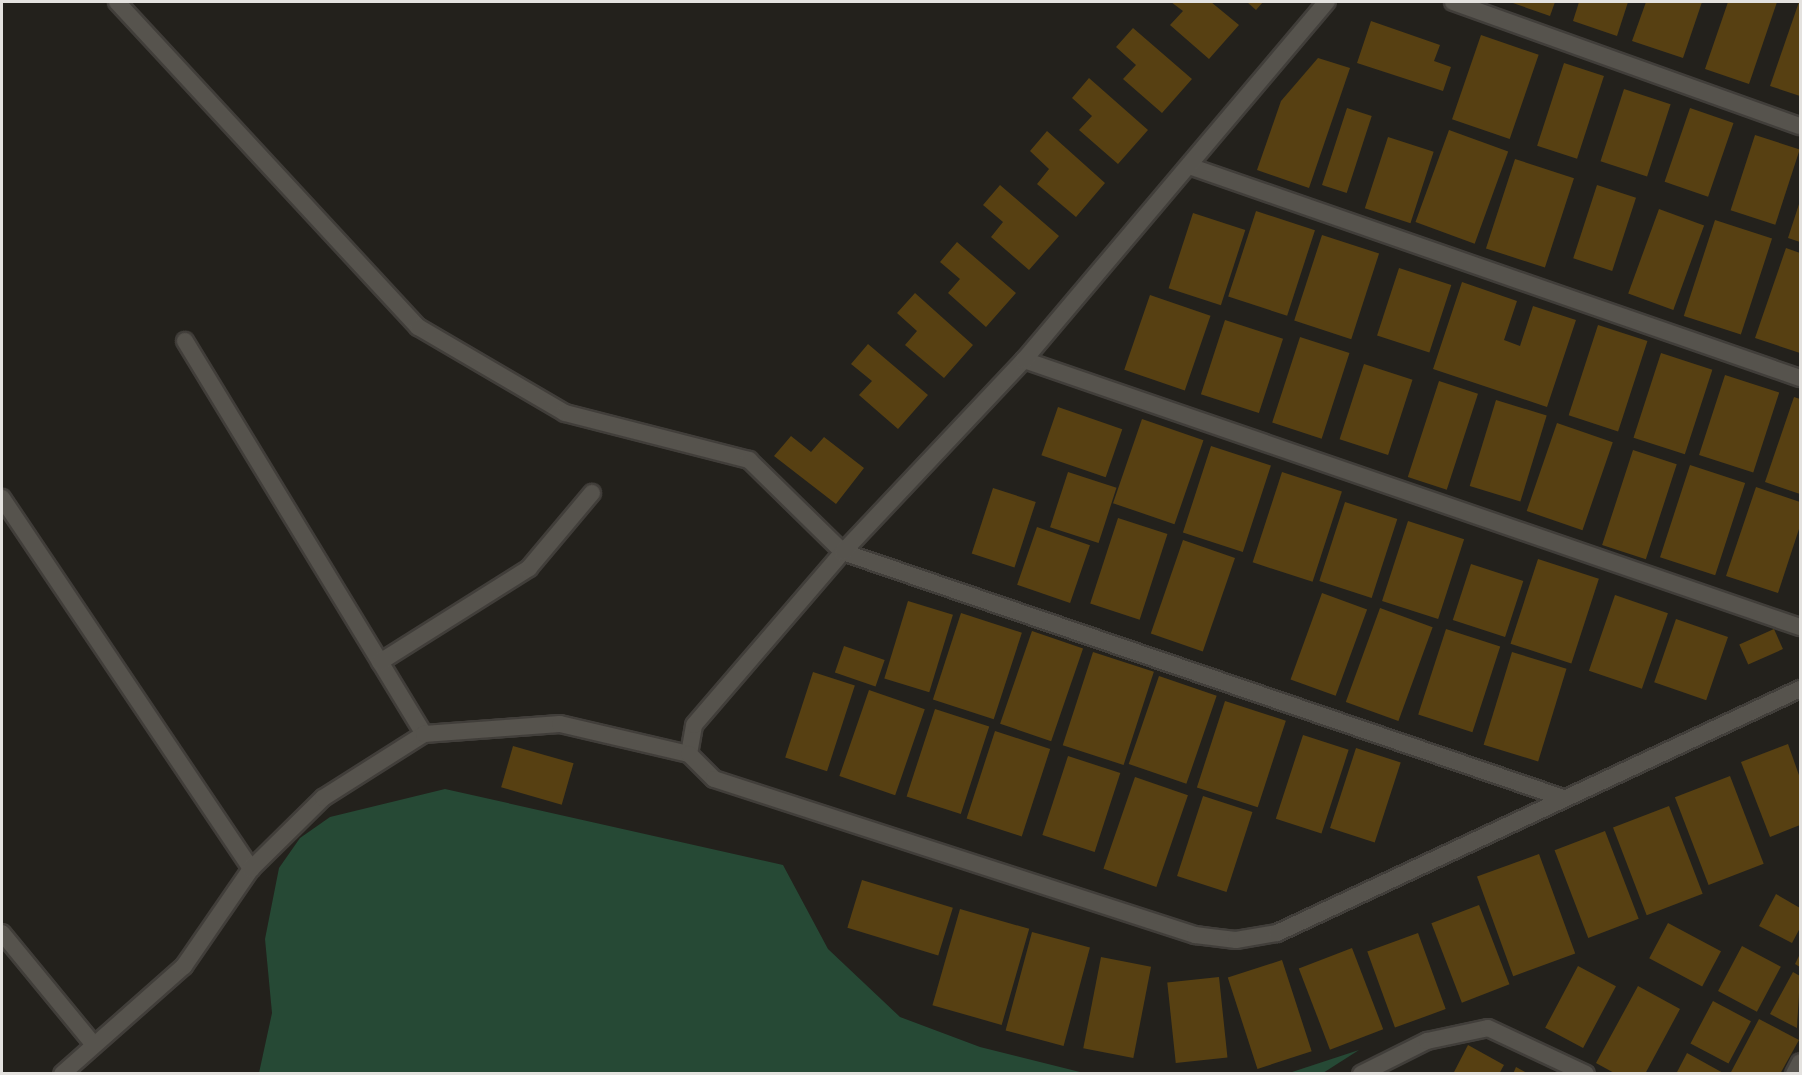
<!DOCTYPE html>
<html>
<head>
<meta charset="utf-8">
<style>
	body { margin:0 }
	#map { position:relative; width:1802px; height:1075px; overflow:hidden; background:#23211c; font-family:"IBM Plex Sans",sans-serif }
	div>[style] { position:absolute }
	.green>* { inset:0; background:#264935 }
	.building>* { inset:0; background:#574012; transform-origin:0 0 }
	.roads { filter:drop-shadow(2px 0 #413e3a) drop-shadow(-2px 0 #413e3a) drop-shadow(0 2px #413e3a) drop-shadow(0 -2px #413e3a) }
	.service>* { height:16px; margin:-8px; padding:0 8px; transform-origin:8px; border-radius:8px; background:#56534d }
	.minor>* { height:16px; margin:-8px; padding:0 8px; transform-origin:8px; border-radius:8px; background:#56534d }
	span { translate:-50% -50%; white-space:nowrap; text-align:center; line-height:1.15; -webkit-text-stroke:4.5px #0c0a08; paint-order:stroke }
	.frame { position:absolute; inset:0; border:3px solid #e4e2df; pointer-events:none }
</style>
</head>
<body>
<div id="map">
	<div class="green">
		<i style="clip-path:polygon(445px 789px,783px 865px,828px 949px,900px 1017px,980px 1047px,1084px 1073px,259px 1073px,272px 1013px,265px 939px,279px 868px,300px 838px,330px 817px)"></i>
		<i style="clip-path:polygon(1359px 1050px,1323px 1073px,1289px 1073px)"></i>
	</div>
	<div class="building">
		<i style="clip-path:polygon(1171px 2px,1211px 2px,1239px 25px,1209px 59px,1170px 25px,1183px 11px)"></i>
		<i style="clip-path:polygon(1247px 2px,1263px 2px,1256px 10px)"></i>
		<i style="clip-path:polygon(1510px 2px,1555px 2px,1550px 16px)"></i>
		<i style="clip-path:polygon(1579px 2px,1628px 2px,1617px 36px,1573px 21px)"></i>
		<i style="clip-path:polygon(1646px 2px,1702px 2px,1683px 58px,1632px 41px)"></i>
		<i style="clip-path:polygon(1728px 2px,1777px 2px,1749px 84px,1705px 69px)"></i>
		<i style="clip-path:polygon(1799px 2px,1800px 2px,1800px 96px,1770px 86px)"></i>
		<i style="clip-path:polygon(1371px 21px,1440px 45px,1434px 61px,1451px 67px,1443px 91px,1357px 63px)"></i>
		<i style="clip-path:polygon(1133px 28px,1192px 79px,1162px 113px,1123px 79px,1136px 65px,1116px 47px)"></i>
		<i style="left:1481px;top:35px;width:61px;height:89px;rotate:19deg"></i>
		<i style="clip-path:polygon(1318px 58px,1350px 68px,1309px 188px,1257px 170px,1281px 101px)"></i>
		<i style="left:1564px;top:63px;width:42px;height:87px;rotate:18deg"></i>
		<i style="clip-path:polygon(1089px 78px,1148px 130px,1118px 164px,1079px 130px,1092px 116px,1072px 98px)"></i>
		<i style="left:1624px;top:89px;width:49px;height:76px;rotate:18deg"></i>
		<i style="left:1347px;top:108px;width:26px;height:81px;rotate:18deg"></i>
		<i style="left:1690px;top:108px;width:46px;height:78px;rotate:19deg"></i>
		<i style="left:1449px;top:130px;width:63px;height:98px;rotate:20deg"></i>
		<i style="clip-path:polygon(1047px 131px,1105px 183px,1076px 217px,1037px 184px,1049px 169px,1030px 151px)"></i>
		<i style="left:1755px;top:135px;width:47px;height:79px;rotate:18deg"></i>
		<i style="left:1388px;top:137px;width:48px;height:75px;rotate:18deg"></i>
		<i style="left:1515px;top:159px;width:62px;height:94px;rotate:18deg"></i>
		<i style="clip-path:polygon(1000px 185px,1059px 236px,1029px 270px,991px 237px,1003px 222px,983px 205px)"></i>
		<i style="left:1597px;top:185px;width:41px;height:77px;rotate:18deg"></i>
		<i style="clip-path:polygon(1800px 201px,1800px 242px,1788px 238px)"></i>
		<i style="left:1659px;top:209px;width:48px;height:90px;rotate:20deg"></i>
		<i style="left:1256px;top:211px;width:62px;height:90px;rotate:18deg"></i>
		<i style="left:1193px;top:213px;width:55px;height:79px;rotate:18deg"></i>
		<i style="left:1715px;top:220px;width:60px;height:101px;rotate:18deg"></i>
		<i style="left:1322px;top:235px;width:60px;height:90px;rotate:18deg"></i>
		<i style="clip-path:polygon(957px 242px,1016px 293px,986px 327px,948px 293px,960px 279px,940px 262px)"></i>
		<i style="clip-path:polygon(1786px 248px,1800px 253px,1800px 353px,1755px 338px)"></i>
		<i style="left:1399px;top:268px;width:55px;height:71px;rotate:18deg"></i>
		<i style="clip-path:polygon(1462px 282px,1517px 301px,1504px 340px,1520px 346px,1533px 306px,1576px 320px,1547px 407px,1433px 369px)"></i>
		<i style="clip-path:polygon(915px 293px,973px 345px,944px 378px,905px 345px,917px 331px,897px 313px)"></i>
		<i style="left:1150px;top:295px;width:64px;height:79px;rotate:19deg"></i>
		<i style="left:1225px;top:320px;width:61px;height:78px;rotate:18deg"></i>
		<i style="left:1598px;top:325px;width:52px;height:95px;rotate:18deg"></i>
		<i style="left:1300px;top:337px;width:52px;height:90px;rotate:18deg"></i>
		<i style="clip-path:polygon(868px 344px,928px 395px,898px 429px,859px 395px,872px 381px,851px 364px)"></i>
		<i style="left:1661px;top:353px;width:54px;height:89px;rotate:18deg"></i>
		<i style="left:1364px;top:364px;width:51px;height:79px;rotate:18deg"></i>
		<i style="left:1725px;top:375px;width:57px;height:84px;rotate:18deg"></i>
		<i style="left:1439px;top:381px;width:41px;height:101px;rotate:18deg"></i>
		<i style="clip-path:polygon(1794px 397px,1800px 399px,1800px 494px,1765px 482px)"></i>
		<i style="left:1496px;top:400px;width:53px;height:90px;rotate:17deg"></i>
		<i style="left:1058px;top:407px;width:68px;height:51px;rotate:19deg"></i>
		<i style="left:1142px;top:419px;width:65px;height:89px;rotate:19deg"></i>
		<i style="left:1557px;top:423px;width:59px;height:93px;rotate:19deg"></i>
		<i style="clip-path:polygon(791px 436px,811px 452px,824px 437px,864px 468px,836px 504px,774px 456px)"></i>
		<i style="left:1211px;top:446px;width:63px;height:91px;rotate:18deg"></i>
		<i style="left:1633px;top:450px;width:46px;height:100px;rotate:18deg"></i>
		<i style="left:1690px;top:465px;width:58px;height:97px;rotate:18deg"></i>
		<i style="left:1068px;top:472px;width:51px;height:58px;rotate:18deg"></i>
		<i style="left:1282px;top:472px;width:63px;height:95px;rotate:18deg"></i>
		<i style="clip-path:polygon(1756px 487px,1800px 502px,1800px 526px,1778px 593px,1726px 576px)"></i>
		<i style="left:993px;top:488px;width:45px;height:69px;rotate:18deg"></i>
		<i style="left:1345px;top:502px;width:55px;height:83px;rotate:18deg"></i>
		<i style="left:1118px;top:518px;width:52px;height:90px;rotate:18deg"></i>
		<i style="left:1408px;top:521px;width:59px;height:84px;rotate:18deg"></i>
		<i style="left:1037px;top:527px;width:56px;height:61px;rotate:19deg"></i>
		<i style="left:1183px;top:540px;width:55px;height:99px;rotate:19deg"></i>
		<i style="left:1538px;top:559px;width:64px;height:89px;rotate:18deg"></i>
		<i style="left:1471px;top:564px;width:55px;height:59px;rotate:18deg"></i>
		<i style="left:1322px;top:593px;width:48px;height:92px;rotate:20deg"></i>
		<i style="left:1615px;top:595px;width:56px;height:80px;rotate:19deg"></i>
		<i style="left:908px;top:601px;width:47px;height:81px;rotate:17deg"></i>
		<i style="left:1380px;top:608px;width:56px;height:100px;rotate:20deg"></i>
		<i style="left:961px;top:613px;width:64px;height:91px;rotate:18deg"></i>
		<i style="left:1676px;top:619px;width:55px;height:67px;rotate:19deg"></i>
		<i style="left:1446px;top:629px;width:57px;height:90px;rotate:18deg"></i>
		<i style="left:1774px;top:629px;width:22px;height:38px;rotate:66deg"></i>
		<i style="left:1032px;top:631px;width:54px;height:98px;rotate:19deg"></i>
		<i style="left:844px;top:646px;width:43px;height:28px;rotate:19deg"></i>
		<i style="left:1093px;top:652px;width:64px;height:98px;rotate:18deg"></i>
		<i style="left:1512px;top:652px;width:57px;height:97px;rotate:17deg"></i>
		<i style="left:813px;top:672px;width:44px;height:90px;rotate:18deg"></i>
		<i style="left:1159px;top:676px;width:61px;height:93px;rotate:19deg"></i>
		<i style="left:869px;top:690px;width:59px;height:91px;rotate:19deg"></i>
		<i style="left:1225px;top:701px;width:64px;height:91px;rotate:18deg"></i>
		<i style="left:935px;top:709px;width:57px;height:92px;rotate:18deg"></i>
		<i style="left:995px;top:731px;width:58px;height:92px;rotate:18deg"></i>
		<i style="left:1303px;top:735px;width:48px;height:88px;rotate:18deg"></i>
		<i style="clip-path:polygon(1788px 744px,1800px 778px,1800px 825px,1770px 837px,1741px 762px)"></i>
		<i style="left:513px;top:746px;width:63px;height:43px;rotate:16deg"></i>
		<i style="left:1356px;top:748px;width:47px;height:84px;rotate:18deg"></i>
		<i style="left:1068px;top:756px;width:55px;height:83px;rotate:18deg"></i>
		<i style="left:1730px;top:776px;width:94px;height:59px;rotate:69deg"></i>
		<i style="left:1135px;top:777px;width:56px;height:97px;rotate:19deg"></i>
		<i style="left:1203px;top:796px;width:52px;height:84px;rotate:18deg"></i>
		<i style="left:1669px;top:806px;width:94px;height:60px;rotate:69deg"></i>
		<i style="left:1605px;top:831px;width:94px;height:54px;rotate:69deg"></i>
		<i style="left:1539px;top:854px;width:106px;height:66px;rotate:70deg"></i>
		<i style="left:862px;top:880px;width:95px;height:50px;rotate:17deg"></i>
		<i style="clip-path:polygon(1776px 894px,1800px 908px,1800px 928px,1792px 943px,1759px 926px)"></i>
		<i style="left:1479px;top:905px;width:85px;height:51px;rotate:69deg"></i>
		<i style="left:960px;top:909px;width:72px;height:100px;rotate:16deg"></i>
		<i style="left:1668px;top:923px;width:60px;height:40px;rotate:28deg"></i>
		<i style="left:1032px;top:932px;width:60px;height:102px;rotate:15deg"></i>
		<i style="left:1418px;top:933px;width:81px;height:54px;rotate:70deg"></i>
		<i style="left:1742px;top:946px;width:44px;height:51px;rotate:28deg"></i>
		<i style="left:1352px;top:948px;width:87px;height:57px;rotate:69deg"></i>
		<i style="clip-path:polygon(1800px 954px,1800px 967px,1795px 964px)"></i>
		<i style="left:1101px;top:957px;width:51px;height:93px;rotate:11deg"></i>
		<i style="left:1282px;top:960px;width:96px;height:57px;rotate:72deg"></i>
		<i style="left:1578px;top:966px;width:43px;height:70px;rotate:28deg"></i>
		<i style="clip-path:polygon(1793px 972px,1800px 976px,1797px 1028px,1770px 1014px)"></i>
		<i style="left:1219px;top:977px;width:81px;height:52px;rotate:84deg"></i>
		<i style="clip-path:polygon(1638px 986px,1680px 1009px,1645px 1074px,1616px 1074px,1596px 1063px)"></i>
		<i style="left:1713px;top:1001px;width:43px;height:48px;rotate:28deg"></i>
		<i style="clip-path:polygon(1759px 1019px,1799px 1040px,1780px 1074px,1730px 1074px)"></i>
		<i style="clip-path:polygon(1468px 1045px,1504px 1065px,1499px 1074px,1453px 1074px)"></i>
		<i style="clip-path:polygon(1687px 1053px,1725px 1074px,1676px 1074px)"></i>
		<i style="clip-path:polygon(1516px 1067px,1529px 1074px,1513px 1074px)"></i>
	</div>
	<div class="roads">
		<div class="service">
			<i style="left:117px;top:2px;width:443px;rotate:47.2deg"></i>
			<i style="left:418px;top:327px;width:170px;rotate:30.3deg"></i>
			<i style="left:565px;top:413px;width:190px;rotate:14.3deg"></i>
			<i style="left:749px;top:460px;width:132px;rotate:44.4deg"></i>
		</div>
		<div class="minor">
			<i style="left:1453px;top:2px;width:368px;rotate:19.7deg"></i>
			<i style="left:1189px;top:166px;width:647px;rotate:19.14deg"></i>
			<i style="left:185px;top:341px;width:460px;rotate:58.7deg"></i>
			<i style="left:1024px;top:360px;width:821px;rotate:18.99deg"></i>
			<i style="left:2px;top:498px;width:447px;rotate:56.1deg"></i>
			<i style="left:843px;top:552px;width:761px;rotate:18.86deg"></i>
			<i style="left:380px;top:662px;width:176px;rotate:-32.2deg"></i>
			<i style="left:529px;top:568px;width:98px;rotate:-50deg"></i>
			<i style="left:689px;top:754px;width:29px;rotate:-80deg"></i>
			<i style="left:694px;top:725px;width:228px;rotate:-49.3deg"></i>
			<i style="left:843px;top:552px;width:264px;rotate:-46.7deg"></i>
			<i style="left:1024px;top:360px;width:469px;rotate:-49.8deg"></i>
			<i style="left:2px;top:933px;width:145px;rotate:50.6deg"></i>
			<i style="left:62px;top:1074px;width:163px;rotate:-41.5deg"></i>
			<i style="left:184px;top:966px;width:118px;rotate:-55.4deg"></i>
			<i style="left:251px;top:869px;width:101px;rotate:-44.6deg"></i>
			<i style="left:323px;top:798px;width:120px;rotate:-32.4deg"></i>
			<i style="left:424px;top:734px;width:136px;rotate:-4.2deg"></i>
			<i style="left:560px;top:724px;width:132px;rotate:13.1deg"></i>
			<i style="left:689px;top:754px;width:35px;rotate:45deg"></i>
			<i style="left:714px;top:779px;width:506px;rotate:17.97deg"></i>
			<i style="left:1195px;top:935px;width:41px;rotate:7deg"></i>
			<i style="left:1236px;top:940px;width:42px;rotate:-9.7deg"></i>
			<i style="left:1277px;top:933px;width:577px;rotate:-25.01deg"></i>
			<i style="left:1361px;top:1074px;width:74px;rotate:-26.6deg"></i>
			<i style="left:1427px;top:1041px;width:62px;rotate:-12deg"></i>
			<i style="left:1488px;top:1028px;width:108px;rotate:25.1deg"></i>
			<i style="left:1794px;top:1074px;width:13px;rotate:-63deg"></i>
		</div>
	</div>
	<div class="frame"></div>
</div>
</body>
</html>
